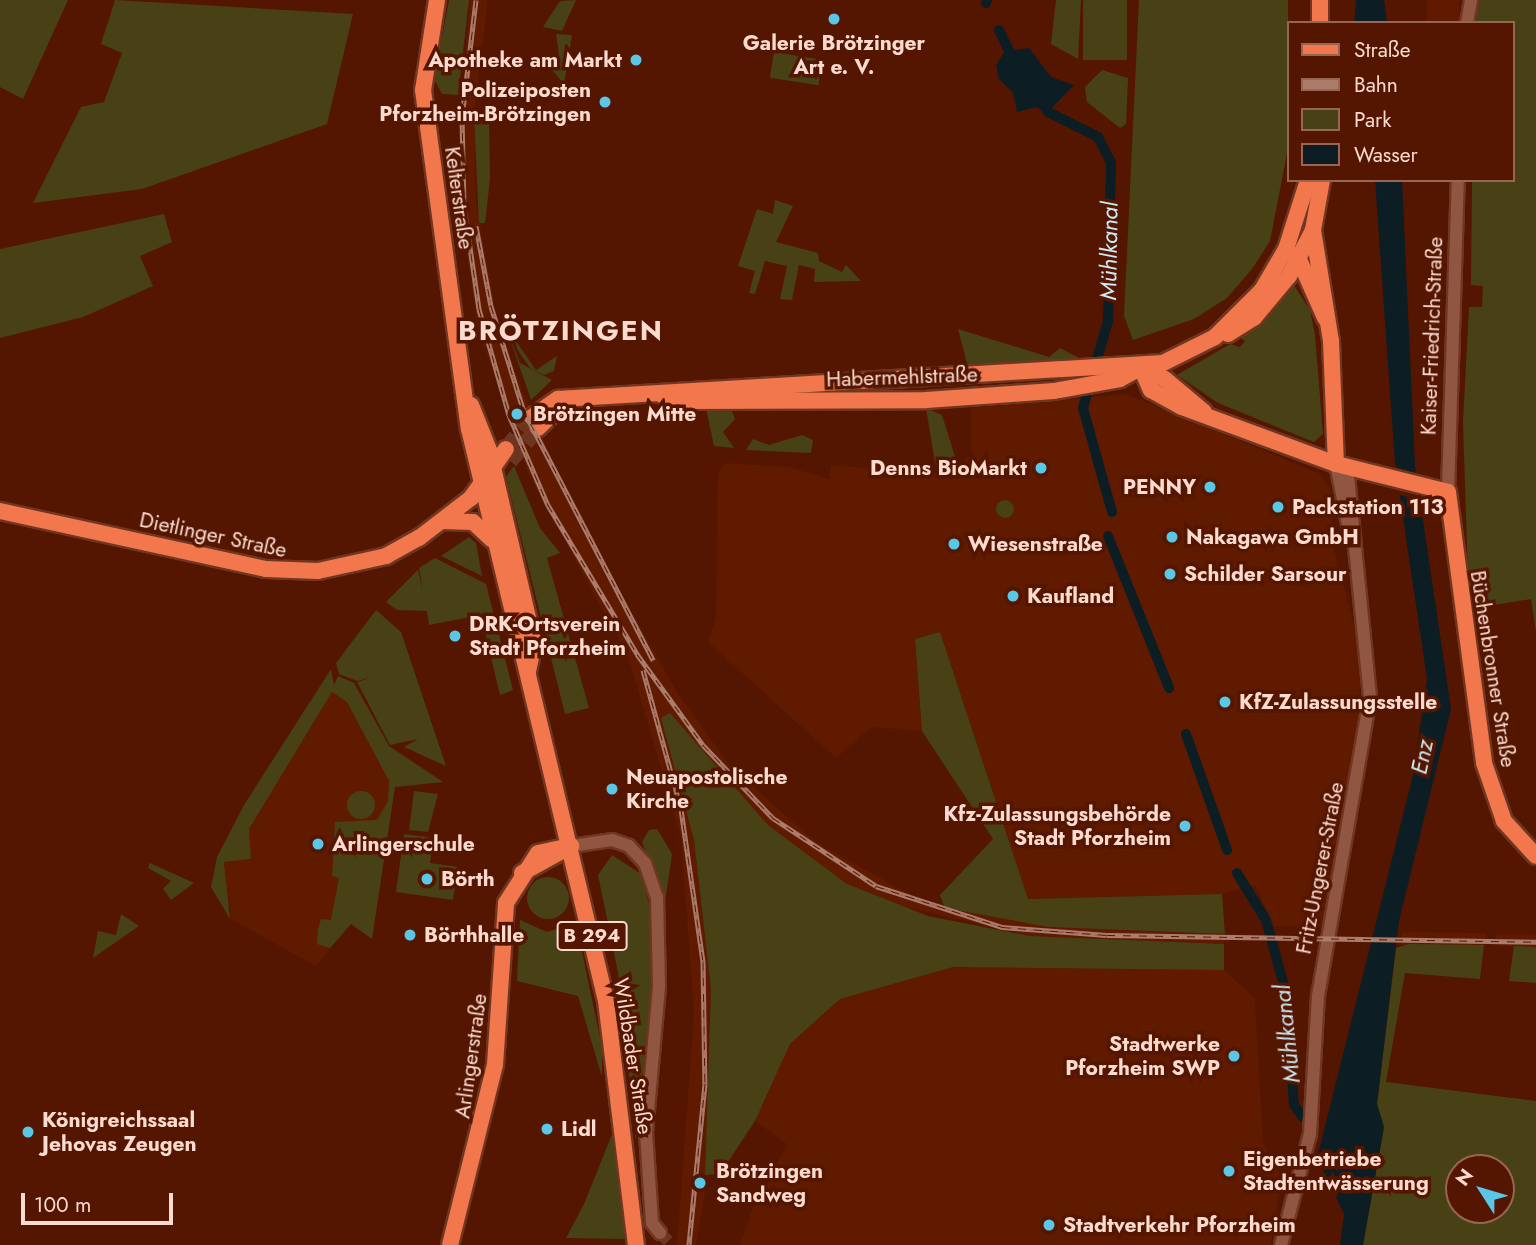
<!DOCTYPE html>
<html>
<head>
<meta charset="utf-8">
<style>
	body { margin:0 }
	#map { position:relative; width:1536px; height:1245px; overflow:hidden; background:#541600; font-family:Jost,sans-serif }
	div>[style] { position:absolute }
	.built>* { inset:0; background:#5f1a00; transform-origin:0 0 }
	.green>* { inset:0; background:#484116; transform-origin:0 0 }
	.round { border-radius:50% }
	.water>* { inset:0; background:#0c1e23 }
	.pier>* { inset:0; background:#541600 }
	.canal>* { height:10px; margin:-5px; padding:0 5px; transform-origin:5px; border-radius:5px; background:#0c1e23 }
	.minor-tunnel>* { height:12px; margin-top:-6px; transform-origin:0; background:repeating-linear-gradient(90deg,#6d341f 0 12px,transparent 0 18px) }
	.major-tunnel>* { height:16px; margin-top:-8px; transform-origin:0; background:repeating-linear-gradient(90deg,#6d341f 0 16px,transparent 0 24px) }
	.roads { filter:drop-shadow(2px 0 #6f3621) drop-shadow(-2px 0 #6f3621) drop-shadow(0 2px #6f3621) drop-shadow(0 -2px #6f3621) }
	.minor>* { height:12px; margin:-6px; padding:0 6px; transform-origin:6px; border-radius:6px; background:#915641 }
	.major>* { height:16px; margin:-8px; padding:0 8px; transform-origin:8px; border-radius:8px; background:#f2774c }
	.rail>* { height:5px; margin-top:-2.5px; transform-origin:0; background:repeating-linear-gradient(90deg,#541600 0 8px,#ab7c6c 0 16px); box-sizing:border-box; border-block:2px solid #ab7c6c }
	.dots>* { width:19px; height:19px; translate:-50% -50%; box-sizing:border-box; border:4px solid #541600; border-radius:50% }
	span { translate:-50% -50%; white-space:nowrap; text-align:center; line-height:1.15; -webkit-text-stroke:7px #541600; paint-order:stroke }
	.shield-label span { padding:2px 5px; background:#541600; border:2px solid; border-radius:5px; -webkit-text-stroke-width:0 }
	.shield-label { font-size:19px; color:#fbdbd0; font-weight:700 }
	.poi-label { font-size:21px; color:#fbdbd0; font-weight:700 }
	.right { translate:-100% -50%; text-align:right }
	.left { translate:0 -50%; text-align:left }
	.street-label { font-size:21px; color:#fbdbd0 }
	.water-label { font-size:23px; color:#cde9f2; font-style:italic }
	.district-label { font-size:28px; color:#fbdbd0; font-weight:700; letter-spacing:2px }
	.legend { position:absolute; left:1287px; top:21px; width:228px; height:161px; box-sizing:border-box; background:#541600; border:2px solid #976553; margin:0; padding:9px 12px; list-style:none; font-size:21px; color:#fbdbd0 }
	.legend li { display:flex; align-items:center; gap:14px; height:35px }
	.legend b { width:35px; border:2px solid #976553 }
	.north { position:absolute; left:1445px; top:1154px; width:70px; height:70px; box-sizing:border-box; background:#541600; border:2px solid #976553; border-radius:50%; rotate:307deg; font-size:19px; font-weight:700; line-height:28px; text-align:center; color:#fbdbd0 }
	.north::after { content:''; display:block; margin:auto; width:24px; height:32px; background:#5bc7e7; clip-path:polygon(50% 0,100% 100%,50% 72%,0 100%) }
	.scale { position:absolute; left:21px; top:1193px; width:152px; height:32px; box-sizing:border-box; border:4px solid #fbdbd0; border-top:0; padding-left:9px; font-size:21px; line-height:24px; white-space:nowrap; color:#fbdbd0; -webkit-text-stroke:5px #541600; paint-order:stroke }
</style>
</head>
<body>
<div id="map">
	<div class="built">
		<i style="clip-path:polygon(470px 0,488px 0,474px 116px,476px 202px,495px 308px,516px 375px,558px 475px,624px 598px,675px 689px,730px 766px,814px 841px,918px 899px,1049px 927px,1225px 934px,1224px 944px,1030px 936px,888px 903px,847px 884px,768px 825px,670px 714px,662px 718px,694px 840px,711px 989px,708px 1177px,696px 1245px,677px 1245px,694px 1013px,681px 836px,628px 656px,527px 471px,477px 325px,456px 173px)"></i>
		<i style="left:1427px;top:0;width:32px;height:23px"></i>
		<i style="clip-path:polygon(1126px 394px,1318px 473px,1330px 488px,1334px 551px,1355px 627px,1360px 680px,1358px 730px,1322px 928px,1273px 926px,1256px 885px,1222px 894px,1028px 899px,940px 632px,915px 639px,922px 731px,871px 727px,836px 758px,708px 642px,716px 618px,718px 474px,726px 463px,789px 467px,829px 479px,831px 465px,924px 473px,960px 468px,971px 452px,971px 408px)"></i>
		<i style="clip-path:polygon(332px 692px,347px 702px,395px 787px,372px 939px,351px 924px,316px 966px,231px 919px,224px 862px,251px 859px,249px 829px)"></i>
		<i style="clip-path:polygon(1402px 933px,1410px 932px,1486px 933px,1484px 945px,1401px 945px)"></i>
		<i style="left:1496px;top:934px;width:40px;height:12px;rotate:1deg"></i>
		<i style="clip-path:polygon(953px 967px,1224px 970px,1255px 998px,1263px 1143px,1281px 1175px,1271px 1245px,740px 1245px,758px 1191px,788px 1145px,755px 1121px,790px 1044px,840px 999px)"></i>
	</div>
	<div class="green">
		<i style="clip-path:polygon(0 0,68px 0,23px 99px,0 87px)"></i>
		<i style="clip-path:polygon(115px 0,353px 14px,327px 124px,142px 189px,33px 203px,81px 107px,104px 102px,122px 53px,101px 44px)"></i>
		<i style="clip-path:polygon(449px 0,469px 0,458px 95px,442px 94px,434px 79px)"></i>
		<i style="clip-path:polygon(576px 0,562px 31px,543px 27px,560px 1px)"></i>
		<i style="clip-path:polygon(1056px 0,1081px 0,1078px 59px,1051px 44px)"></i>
		<i style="left:1083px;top:0;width:44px;height:60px"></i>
		<i style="clip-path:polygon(1139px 0,1288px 0,1289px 143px,1270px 241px,1252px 269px,1227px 298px,1194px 319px,1133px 340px,1124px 316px)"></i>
		<i style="clip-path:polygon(1476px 0,1536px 0,1536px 632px,1531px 599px,1469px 609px,1463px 422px,1469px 307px,1482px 307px,1483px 286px,1471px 285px,1472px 180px,1513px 180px,1513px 23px,1475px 23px)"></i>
		<i style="clip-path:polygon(556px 34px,572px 35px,564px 84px,547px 64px,559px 54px)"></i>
		<i style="left:774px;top:52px;width:49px;height:26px;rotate:9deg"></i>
		<i style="clip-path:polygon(1102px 70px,1128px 78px,1126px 124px,1120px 128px,1087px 102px,1085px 87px)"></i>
		<i style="clip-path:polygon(474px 116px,489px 118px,490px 179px,485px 223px,479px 223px)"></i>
		<i style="clip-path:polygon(775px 200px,793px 206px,776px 242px,818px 253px,819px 261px,842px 272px,846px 265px,861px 281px,814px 282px,815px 269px,799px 265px,792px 300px,780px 299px,787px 266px,765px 261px,755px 294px,749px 293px,755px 271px,738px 266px,757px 209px,773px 214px)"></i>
		<i style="clip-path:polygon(164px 214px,172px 242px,140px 256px,153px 286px,83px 317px,0 338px,0 249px)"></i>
		<i style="clip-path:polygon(1293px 284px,1310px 310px,1315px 335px,1323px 434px,1314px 442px,1218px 403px,1177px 375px,1230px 344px,1240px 347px,1245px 341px,1239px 336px)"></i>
		<i style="clip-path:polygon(958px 329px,1049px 357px,1060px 348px,1087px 362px,968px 367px)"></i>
		<i style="clip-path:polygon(508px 333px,520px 363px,552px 380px,531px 400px)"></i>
		<i style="clip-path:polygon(514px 336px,522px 337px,516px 341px,536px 370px,557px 356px,554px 371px,544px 375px,530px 368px,517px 349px)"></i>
		<i style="clip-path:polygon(706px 408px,731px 409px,735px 419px,723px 432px,734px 448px,714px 446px)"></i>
		<i style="clip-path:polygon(926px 408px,942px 415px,961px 476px,948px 462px,935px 463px)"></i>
		<i style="clip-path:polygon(802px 435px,813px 440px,811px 453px,746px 450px,753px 439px,769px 445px)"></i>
		<i style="clip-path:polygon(514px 466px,540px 528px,560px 553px,547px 558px,589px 708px,565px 714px,506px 477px)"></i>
		<i class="round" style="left:996px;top:500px;width:18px;height:18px"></i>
		<i style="clip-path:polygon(469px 537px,476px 543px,482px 576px,441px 556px)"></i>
		<i style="clip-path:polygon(435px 558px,486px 584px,513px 690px,500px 695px,481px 615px,429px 625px,427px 611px,397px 610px,386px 602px,418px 570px,423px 591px,419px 568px)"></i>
		<i style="clip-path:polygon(376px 610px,401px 632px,446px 766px,404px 747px,418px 739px,390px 745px,357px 682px,373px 677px,357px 681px,339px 674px,336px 663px)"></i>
		<i style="clip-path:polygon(940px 632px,1028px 899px,1222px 894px,1225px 934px,1049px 927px,945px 908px,940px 895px,993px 839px,922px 731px,915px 639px)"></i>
		<i style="clip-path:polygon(331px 669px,334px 685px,338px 676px,354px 683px,389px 746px,443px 782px,395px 787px,372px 939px,351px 924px,330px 948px,317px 944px,318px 929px,321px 919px,331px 920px,339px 878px,332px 876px,335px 822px,377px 820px,388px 801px,389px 781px,347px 702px,332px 692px,249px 829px,251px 859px,224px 862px,230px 919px,211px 887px,217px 857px,244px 805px)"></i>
		<i style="clip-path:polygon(670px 713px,768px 825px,847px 884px,928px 916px,1030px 936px,1224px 944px,1224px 970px,953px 967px,840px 999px,790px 1044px,755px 1121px,720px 1174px,705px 1175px,711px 989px,694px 840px,661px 718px)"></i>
		<i class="round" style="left:347px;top:791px;width:28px;height:28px"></i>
		<i style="clip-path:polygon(414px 791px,438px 794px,428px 832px,409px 830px)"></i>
		<i style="clip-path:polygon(657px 829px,672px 854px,665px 903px,642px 842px,649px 830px)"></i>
		<i style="clip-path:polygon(404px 834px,434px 838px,430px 863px,458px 867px,453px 900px,396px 892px)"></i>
		<i style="clip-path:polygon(612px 855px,641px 874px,650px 907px,652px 982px,636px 1140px,618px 972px,598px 875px)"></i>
		<i style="clip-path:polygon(150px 863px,194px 883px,171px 900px,163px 889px,171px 881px,148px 868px)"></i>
		<i class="round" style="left:527px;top:877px;width:42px;height:42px"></i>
		<i style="clip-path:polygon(121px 914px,139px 926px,93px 958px,98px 931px,116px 935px)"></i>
		<i style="clip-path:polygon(520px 920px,547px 932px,576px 923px,602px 1047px,602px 1077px,578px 996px,517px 981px)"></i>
		<i style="clip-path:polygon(evenodd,1409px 944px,1484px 945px,1480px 979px,1405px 973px,1386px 1082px,1536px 1101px,1536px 1245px,1363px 1245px,1384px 1127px,1377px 1104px,1396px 948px,1409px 944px,1459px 1168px,1501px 1168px,1501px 1210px,1459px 1210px,1459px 1168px)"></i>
		<i style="clip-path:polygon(1514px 946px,1536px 947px,1536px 983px,1509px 981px)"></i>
		<i style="clip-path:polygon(615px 1127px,625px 1239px,566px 1238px,584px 1204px)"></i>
	</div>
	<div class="water">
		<i style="clip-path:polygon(1356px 0,1384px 0,1387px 23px,1354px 23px)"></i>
		<i style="clip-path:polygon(1029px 48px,1051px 77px,1074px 85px,1046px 114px,1037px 107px,1017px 112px,1013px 93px,999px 79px,996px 66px,1004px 52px)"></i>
		<i style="clip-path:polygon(1375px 180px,1402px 180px,1415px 466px,1451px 709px,1399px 921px,1377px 1104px,1384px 1127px,1363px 1245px,1340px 1245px,1344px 1214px,1317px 1158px,1413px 775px,1427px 679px,1395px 464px)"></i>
	</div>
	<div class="pier">
		<i style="clip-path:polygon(1392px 466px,1420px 474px,1424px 502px,1396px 494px)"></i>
	</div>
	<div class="canal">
		<i style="left:986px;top:3px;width:3px;rotate:-72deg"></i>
		<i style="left:999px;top:30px;width:34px;rotate:64deg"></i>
		<i style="left:1040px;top:101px;width:14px;rotate:54deg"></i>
		<i style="left:1048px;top:112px;width:56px;rotate:26.6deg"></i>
		<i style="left:1098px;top:137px;width:28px;rotate:63deg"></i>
		<i style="left:1111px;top:162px;width:159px;rotate:91.1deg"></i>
		<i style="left:1108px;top:321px;width:91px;rotate:106deg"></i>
		<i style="left:1083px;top:408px;width:108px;rotate:74.4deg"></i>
		<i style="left:1108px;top:536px;width:164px;rotate:68.1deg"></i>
		<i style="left:1186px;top:734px;width:123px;rotate:70.5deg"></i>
		<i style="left:1237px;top:873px;width:55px;rotate:58.3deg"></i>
		<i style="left:1266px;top:920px;width:80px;rotate:74.7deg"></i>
		<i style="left:1287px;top:997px;width:108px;rotate:86.3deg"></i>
		<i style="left:1294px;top:1105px;width:15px;rotate:53deg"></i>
	</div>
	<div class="minor-tunnel">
		<i style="left:660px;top:1233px;width:17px;rotate:45deg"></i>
	</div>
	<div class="major-tunnel">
		<i style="left:506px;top:449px;width:41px;rotate:-50.9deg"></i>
		<i style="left:510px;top:461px;width:43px;rotate:-49.7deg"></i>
	</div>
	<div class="roads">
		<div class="minor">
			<i style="left:1467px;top:23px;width:23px;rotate:-80deg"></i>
			<i style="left:1336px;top:464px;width:66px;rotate:78.7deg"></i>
			<i style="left:1448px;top:492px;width:312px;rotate:-88.2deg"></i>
			<i style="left:571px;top:846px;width:41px;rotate:-8.3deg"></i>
			<i style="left:612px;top:840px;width:18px;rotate:19deg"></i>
			<i style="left:629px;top:846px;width:23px;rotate:47deg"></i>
			<i style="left:645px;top:863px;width:36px;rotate:71deg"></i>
			<i style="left:657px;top:897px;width:90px;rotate:88.7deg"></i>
			<i style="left:659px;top:987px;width:146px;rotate:95.1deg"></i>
			<i style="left:646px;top:1132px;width:91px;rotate:86.2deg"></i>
			<i style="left:652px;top:1223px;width:13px;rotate:51deg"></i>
			<i style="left:1281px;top:1245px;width:115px;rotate:-75.4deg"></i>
			<i style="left:1310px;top:1134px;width:138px;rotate:-86.7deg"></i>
			<i style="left:1318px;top:996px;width:303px;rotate:-80.1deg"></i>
			<i style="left:1370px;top:697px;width:231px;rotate:-95.7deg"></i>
		</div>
		<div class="major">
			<i style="left:437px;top:0;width:91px;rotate:98.8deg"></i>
			<i style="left:423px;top:90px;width:342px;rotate:82.3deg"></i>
			<i style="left:469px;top:429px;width:588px;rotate:76.53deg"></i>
			<i style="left:606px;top:1001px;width:246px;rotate:83deg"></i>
			<i style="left:1320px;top:0;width:23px;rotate:90deg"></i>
			<i style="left:1313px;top:230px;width:112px;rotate:80.8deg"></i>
			<i style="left:1331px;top:341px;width:123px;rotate:87.7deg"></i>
			<i style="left:1297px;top:255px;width:69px;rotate:66deg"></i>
			<i style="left:1228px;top:334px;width:31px;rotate:-32deg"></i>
			<i style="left:1254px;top:318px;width:55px;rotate:-50.2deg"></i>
			<i style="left:1289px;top:276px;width:52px;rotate:-62.4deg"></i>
			<i style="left:1313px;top:230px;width:51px;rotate:-79.8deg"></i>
			<i style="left:1141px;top:368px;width:24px;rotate:66deg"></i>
			<i style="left:1151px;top:390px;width:35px;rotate:29deg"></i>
			<i style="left:1182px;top:407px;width:164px;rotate:20.3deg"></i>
			<i style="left:1336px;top:464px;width:115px;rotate:14deg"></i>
			<i style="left:1448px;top:492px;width:273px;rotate:82.4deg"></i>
			<i style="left:1484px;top:763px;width:61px;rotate:71deg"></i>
			<i style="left:1504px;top:821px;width:47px;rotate:47.6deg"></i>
			<i style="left:1141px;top:368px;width:26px;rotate:25deg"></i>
			<i style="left:1165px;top:379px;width:51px;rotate:40.2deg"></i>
			<i style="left:662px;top:395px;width:17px;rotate:21deg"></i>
			<i style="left:678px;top:401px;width:248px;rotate:-0.2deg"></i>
			<i style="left:926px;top:400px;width:128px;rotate:-4deg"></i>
			<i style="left:1054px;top:391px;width:67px;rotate:-10.3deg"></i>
			<i style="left:1120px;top:379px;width:21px;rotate:-29deg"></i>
			<i style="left:471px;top:405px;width:48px;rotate:68.2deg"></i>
			<i style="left:489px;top:450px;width:198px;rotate:76.9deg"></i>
			<i style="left:534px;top:643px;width:29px;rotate:102deg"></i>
			<i style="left:532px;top:417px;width:32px;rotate:-35deg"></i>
			<i style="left:558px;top:399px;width:606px;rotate:-3.41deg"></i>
			<i style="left:1163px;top:363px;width:58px;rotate:-26.6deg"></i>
			<i style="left:1215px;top:337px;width:66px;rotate:-45deg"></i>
			<i style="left:1262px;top:290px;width:48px;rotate:-59.7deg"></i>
			<i style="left:1286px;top:249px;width:72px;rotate:-72.3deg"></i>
			<i style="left:538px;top:428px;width:42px;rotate:-44deg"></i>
			<i style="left:0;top:511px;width:272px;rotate:12.3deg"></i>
			<i style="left:266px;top:569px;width:52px;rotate:2.2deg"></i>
			<i style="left:318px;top:571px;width:70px;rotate:-12.4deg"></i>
			<i style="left:386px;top:556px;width:38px;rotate:-29deg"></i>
			<i style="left:419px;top:538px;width:66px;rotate:-37.6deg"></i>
			<i style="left:471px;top:498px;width:60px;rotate:-54.5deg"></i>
			<i style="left:442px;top:521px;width:31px;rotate:2deg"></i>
			<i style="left:473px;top:522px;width:26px;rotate:43deg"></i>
			<i style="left:522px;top:873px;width:56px;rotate:-28.9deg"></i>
			<i style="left:450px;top:1245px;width:186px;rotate:-76deg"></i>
			<i style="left:495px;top:1065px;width:162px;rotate:-86.1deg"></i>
			<i style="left:506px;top:903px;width:59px;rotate:-57.4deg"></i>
			<i style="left:538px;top:853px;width:34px;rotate:-12deg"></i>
		</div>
	</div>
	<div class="rail">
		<i style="left:476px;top:0;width:118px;rotate:96.8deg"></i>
		<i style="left:462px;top:117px;width:89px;rotate:88.7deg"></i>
		<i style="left:464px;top:206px;width:104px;rotate:81.7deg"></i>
		<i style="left:479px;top:309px;width:110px;rotate:74.2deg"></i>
		<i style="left:509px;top:415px;width:98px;rotate:66.6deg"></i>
		<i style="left:548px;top:505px;width:174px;rotate:59.1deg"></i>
		<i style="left:637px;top:654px;width:112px;rotate:54deg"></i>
		<i style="left:703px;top:745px;width:101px;rotate:46.2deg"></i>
		<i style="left:773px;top:818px;width:123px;rotate:33.4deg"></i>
		<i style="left:876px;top:886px;width:133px;rotate:18deg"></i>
		<i style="left:1002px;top:927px;width:105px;rotate:4.4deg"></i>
		<i style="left:1107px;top:935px;width:429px;rotate:0.9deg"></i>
		<i style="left:476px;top:226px;width:81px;rotate:79.4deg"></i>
		<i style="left:491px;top:306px;width:108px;rotate:72.7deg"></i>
		<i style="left:523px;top:409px;width:283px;rotate:62.6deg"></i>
		<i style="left:643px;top:670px;width:144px;rotate:74.7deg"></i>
		<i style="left:681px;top:809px;width:155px;rotate:81.8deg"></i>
		<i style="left:703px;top:962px;width:122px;rotate:89.1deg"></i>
		<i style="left:705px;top:1084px;width:162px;rotate:95.7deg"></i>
	</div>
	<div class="dots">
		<i style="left:834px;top:19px;background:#5bc7e7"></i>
		<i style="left:636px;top:60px;background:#5bc7e7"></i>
		<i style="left:605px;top:102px;background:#5bc7e7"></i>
		<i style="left:517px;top:414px;background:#5bc7e7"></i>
		<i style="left:1041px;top:468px;background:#5bc7e7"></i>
		<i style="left:1210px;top:487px;background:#5bc7e7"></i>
		<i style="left:1278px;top:507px;background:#5bc7e7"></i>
		<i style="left:1172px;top:537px;background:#5bc7e7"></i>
		<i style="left:954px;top:544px;background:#5bc7e7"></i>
		<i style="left:1170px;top:574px;background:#5bc7e7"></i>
		<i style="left:1013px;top:596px;background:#5bc7e7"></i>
		<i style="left:455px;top:636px;background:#5bc7e7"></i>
		<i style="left:1225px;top:702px;background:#5bc7e7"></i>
		<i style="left:612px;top:789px;background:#5bc7e7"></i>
		<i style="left:1185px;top:826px;background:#5bc7e7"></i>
		<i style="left:318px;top:844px;background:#5bc7e7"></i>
		<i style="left:427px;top:879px;background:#5bc7e7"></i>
		<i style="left:410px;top:935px;background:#5bc7e7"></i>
		<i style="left:1234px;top:1056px;background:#5bc7e7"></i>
		<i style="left:547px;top:1129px;background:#5bc7e7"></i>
		<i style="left:28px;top:1132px;background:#5bc7e7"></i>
		<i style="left:1229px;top:1171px;background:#5bc7e7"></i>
		<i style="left:700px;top:1183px;background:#5bc7e7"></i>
		<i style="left:1049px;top:1225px;background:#5bc7e7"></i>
	</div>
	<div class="shield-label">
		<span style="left:592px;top:936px">B 294</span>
	</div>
	<div class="poi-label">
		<span style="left:834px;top:55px">Galerie Brötzinger<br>Art e. V.</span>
		<span class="right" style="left:622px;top:60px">Apotheke am Markt</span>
		<span class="right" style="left:591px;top:102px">Polizeiposten<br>Pforzheim-Brötzingen</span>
		<span class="left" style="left:533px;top:414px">Brötzingen Mitte</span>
		<span class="right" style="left:1027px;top:468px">Denns BioMarkt</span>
		<span class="right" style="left:1196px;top:487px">PENNY</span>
		<span class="left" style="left:1292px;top:507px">Packstation 113</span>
		<span class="left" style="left:1186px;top:537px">Nakagawa GmbH</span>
		<span class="left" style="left:968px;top:544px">Wiesenstraße</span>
		<span class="left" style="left:1184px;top:574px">Schilder Sarsour</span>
		<span class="left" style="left:1027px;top:596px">Kaufland</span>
		<span class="left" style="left:469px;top:636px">DRK-Ortsverein<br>Stadt Pforzheim</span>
		<span class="left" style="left:1239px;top:702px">KfZ-Zulassungsstelle</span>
		<span class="left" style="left:626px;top:789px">Neuapostolische<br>Kirche</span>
		<span class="right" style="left:1171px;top:826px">Kfz-Zulassungsbehörde<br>Stadt Pforzheim</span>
		<span class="left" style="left:332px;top:844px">Arlingerschule</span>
		<span class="left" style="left:441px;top:879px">Börth</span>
		<span class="left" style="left:424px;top:935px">Börthhalle</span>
		<span class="right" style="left:1220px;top:1056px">Stadtwerke<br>Pforzheim SWP</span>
		<span class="left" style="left:42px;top:1132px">Königreichssaal<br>Jehovas Zeugen</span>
		<span class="left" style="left:561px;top:1129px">Lidl</span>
		<span class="left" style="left:1243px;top:1171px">Eigenbetriebe<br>Stadtentwässerung</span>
		<span class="left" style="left:716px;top:1183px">Brötzingen<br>Sandweg</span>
		<span class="left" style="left:1063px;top:1225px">Stadtverkehr Pforzheim</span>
	</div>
	<div class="street-label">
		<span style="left:459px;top:198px;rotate:82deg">Kelterstraße</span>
		<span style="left:1432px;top:336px;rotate:-88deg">Kaiser-Friedrich-Straße</span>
		<span style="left:902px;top:377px;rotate:-2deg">Habermehlstraße</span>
		<span style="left:213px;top:535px;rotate:12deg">Dietlinger Straße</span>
		<span style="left:1493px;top:669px;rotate:81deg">Büchenbronner Straße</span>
		<span style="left:1320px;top:868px;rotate:-79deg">Fritz-Ungerer-Straße</span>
		<span style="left:471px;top:1056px;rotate:-82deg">Arlingerstraße</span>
		<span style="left:633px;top:1056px;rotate:81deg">Wildbader Straße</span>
	</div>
	<div class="water-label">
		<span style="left:1109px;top:251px;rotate:-89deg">Mühlkanal</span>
		<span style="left:1422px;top:757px;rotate:-78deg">Enz</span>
		<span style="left:1287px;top:1034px;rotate:-96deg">Mühlkanal</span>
	</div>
	<div class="district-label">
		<span style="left:561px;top:331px">BRÖTZINGEN</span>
	</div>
	<ul class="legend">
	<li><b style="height:9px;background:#f2774c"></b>Straße</li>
	<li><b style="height:9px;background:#ab7c6c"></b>Bahn</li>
	<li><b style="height:19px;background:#484116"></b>Park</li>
	<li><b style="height:19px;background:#0c1e23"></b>Wasser</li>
	</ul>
	<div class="north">N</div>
	<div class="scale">100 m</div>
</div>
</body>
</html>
